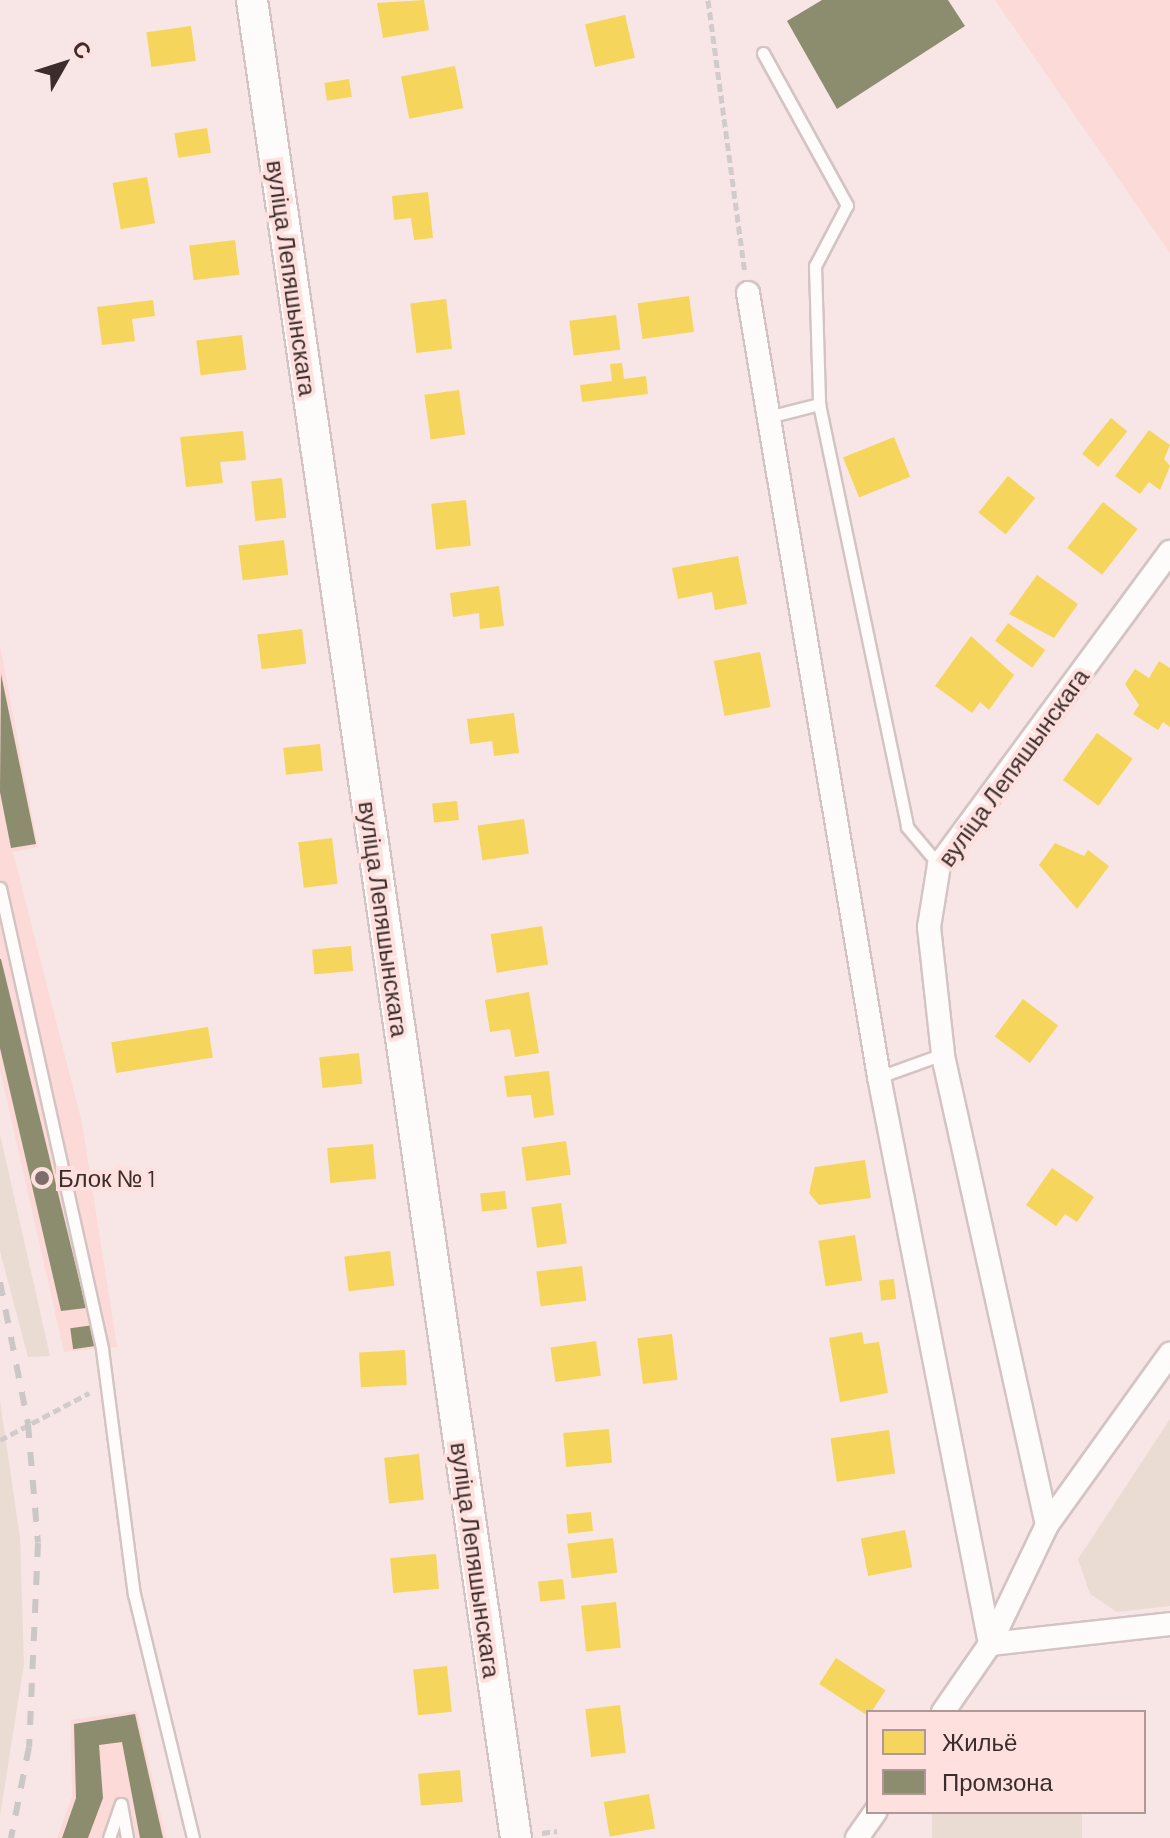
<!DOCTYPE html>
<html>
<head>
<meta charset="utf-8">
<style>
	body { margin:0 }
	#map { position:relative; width:1170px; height:1838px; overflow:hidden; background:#f7e6e5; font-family:Barlow,sans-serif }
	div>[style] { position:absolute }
	.built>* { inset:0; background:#fbdad8 }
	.green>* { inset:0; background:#eadcd2; transform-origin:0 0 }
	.homes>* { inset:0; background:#f6d55c; transform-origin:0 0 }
	.industry>* { inset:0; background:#8c8c6e; transform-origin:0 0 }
	.path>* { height:5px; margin-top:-2.5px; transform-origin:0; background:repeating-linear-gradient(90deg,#d1cbcb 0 8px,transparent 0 12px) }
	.roads { filter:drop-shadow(2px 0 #d3c4c3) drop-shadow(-2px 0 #d3c4c3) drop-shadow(0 2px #d3c4c3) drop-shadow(0 -2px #d3c4c3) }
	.lane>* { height:11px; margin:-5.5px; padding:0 5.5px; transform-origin:5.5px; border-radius:5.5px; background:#fefbfb }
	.street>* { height:22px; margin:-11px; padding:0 11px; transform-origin:11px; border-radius:11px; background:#fefbfb }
	.secondary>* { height:30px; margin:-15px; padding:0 15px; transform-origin:15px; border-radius:15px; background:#fefbfb }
	.rail>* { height:6px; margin-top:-3px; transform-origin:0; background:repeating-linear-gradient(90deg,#cbc7c6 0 14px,transparent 0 28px) }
	.dots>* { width:22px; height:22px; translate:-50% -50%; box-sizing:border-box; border:4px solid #fee0de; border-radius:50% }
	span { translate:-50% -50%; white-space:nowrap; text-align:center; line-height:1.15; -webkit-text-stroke:8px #fee0de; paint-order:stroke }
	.street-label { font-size:24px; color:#3b2d2c }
	.poi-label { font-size:24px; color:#3b2d2c }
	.left { translate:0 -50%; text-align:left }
	.legend { position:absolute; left:866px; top:1710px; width:280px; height:104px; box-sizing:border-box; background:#fee0de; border:2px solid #b09897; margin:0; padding:10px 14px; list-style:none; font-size:24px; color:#3b2d2c }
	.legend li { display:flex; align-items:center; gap:16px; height:40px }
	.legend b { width:40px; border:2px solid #b09897 }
	.north { position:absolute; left:24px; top:24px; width:80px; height:80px; -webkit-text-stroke:6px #fee0de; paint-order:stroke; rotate:51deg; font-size:22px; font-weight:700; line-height:32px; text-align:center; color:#3b2d2c }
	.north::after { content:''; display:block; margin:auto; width:28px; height:36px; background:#3b2d2c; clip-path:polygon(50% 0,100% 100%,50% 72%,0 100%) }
</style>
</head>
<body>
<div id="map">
	<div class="built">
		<i style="clip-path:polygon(995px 0,1170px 0,1170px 253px,1035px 58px)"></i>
		<i style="clip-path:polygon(0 645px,38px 847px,13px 852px,82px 1123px,117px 1347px,64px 1352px,0 1070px)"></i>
		<i style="clip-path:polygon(137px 1711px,166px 1838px,57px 1838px,72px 1797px,71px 1720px)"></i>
	</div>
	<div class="green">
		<i style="clip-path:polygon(0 1134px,50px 1356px,28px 1357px,0 1251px)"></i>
		<i style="clip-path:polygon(0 1401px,20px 1538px,24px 1664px,0 1816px)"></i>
		<i style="clip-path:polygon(1170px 1419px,1170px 1606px,1117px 1612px,1090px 1594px,1078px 1559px)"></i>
		<i style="left:932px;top:1812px;width:150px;height:32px"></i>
	</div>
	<div class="homes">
		<i style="clip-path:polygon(424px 0,429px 30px,383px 38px,377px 3px)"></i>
		<i style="left:625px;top:15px;width:44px;height:41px;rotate:77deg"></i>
		<i style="left:191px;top:26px;width:35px;height:45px;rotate:82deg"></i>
		<i style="left:455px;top:66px;width:43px;height:55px;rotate:79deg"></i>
		<i style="left:349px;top:79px;width:18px;height:25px;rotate:81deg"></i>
		<i style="left:207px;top:128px;width:25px;height:33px;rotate:81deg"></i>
		<i style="left:147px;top:177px;width:47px;height:35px;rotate:80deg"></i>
		<i style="clip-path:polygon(428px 192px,433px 238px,414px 240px,411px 218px,394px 220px,392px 196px)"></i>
		<i style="left:235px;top:240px;width:35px;height:46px;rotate:83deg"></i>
		<i style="left:689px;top:296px;width:36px;height:52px;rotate:82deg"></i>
		<i style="left:446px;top:299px;width:50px;height:36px;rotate:83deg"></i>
		<i style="clip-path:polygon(153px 300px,155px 316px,132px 319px,135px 341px,102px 345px,97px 307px)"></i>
		<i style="left:616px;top:315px;width:35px;height:47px;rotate:83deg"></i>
		<i style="left:242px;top:335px;width:35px;height:46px;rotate:83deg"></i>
		<i style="clip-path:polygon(622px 363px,624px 379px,646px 376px,648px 394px,582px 402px,580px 385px,612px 381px,610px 364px)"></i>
		<i style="left:459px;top:390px;width:45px;height:35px;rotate:82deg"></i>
		<i style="left:1111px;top:418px;width:21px;height:46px;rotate:39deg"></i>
		<i style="clip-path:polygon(1149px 430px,1170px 445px,1164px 459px,1170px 466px,1160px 490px,1149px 482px,1140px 494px,1115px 476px)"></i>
		<i style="clip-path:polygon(243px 431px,246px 460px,220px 462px,223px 483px,186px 487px,180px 437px)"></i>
		<i style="left:894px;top:437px;width:43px;height:55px;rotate:68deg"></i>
		<i style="left:1008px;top:476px;width:35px;height:47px;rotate:39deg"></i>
		<i style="left:282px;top:478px;width:40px;height:31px;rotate:84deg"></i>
		<i style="left:466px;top:500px;width:46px;height:35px;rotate:84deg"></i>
		<i style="left:1103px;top:502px;width:44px;height:58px;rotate:38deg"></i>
		<i style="left:284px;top:540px;width:35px;height:46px;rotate:83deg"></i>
		<i style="clip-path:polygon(738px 556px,747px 604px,715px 610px,712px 592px,678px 599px,672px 568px)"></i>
		<i style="clip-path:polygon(1037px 575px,1078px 604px,1054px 638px,1009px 614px)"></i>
		<i style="clip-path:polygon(499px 586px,504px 626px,480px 629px,479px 613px,453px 617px,450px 593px)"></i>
		<i style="left:1008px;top:623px;width:46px;height:22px;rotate:36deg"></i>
		<i style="left:302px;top:629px;width:35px;height:45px;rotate:83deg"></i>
		<i style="clip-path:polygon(971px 636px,1014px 675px,989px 710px,980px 702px,972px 713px,935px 686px)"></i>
		<i style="left:760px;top:652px;width:56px;height:47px;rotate:79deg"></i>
		<i style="clip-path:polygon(1159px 661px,1170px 668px,1170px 727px,1163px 722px,1158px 730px,1133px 714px,1139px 705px,1125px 684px,1135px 669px,1149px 678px)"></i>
		<i style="clip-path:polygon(514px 713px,519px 753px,494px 756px,492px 741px,470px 744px,467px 719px)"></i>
		<i style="left:1097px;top:733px;width:44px;height:58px;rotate:36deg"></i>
		<i style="left:320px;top:744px;width:27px;height:37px;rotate:84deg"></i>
		<i style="left:457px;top:801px;width:19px;height:25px;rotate:84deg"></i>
		<i style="left:524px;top:819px;width:35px;height:47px;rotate:82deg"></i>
		<i style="left:332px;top:838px;width:46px;height:34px;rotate:83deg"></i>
		<i style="clip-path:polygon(1055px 843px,1084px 856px,1088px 850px,1109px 866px,1077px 909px,1039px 865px)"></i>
		<i style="left:542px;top:926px;width:39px;height:52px;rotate:81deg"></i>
		<i style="left:351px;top:946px;width:25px;height:39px;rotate:85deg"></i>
		<i style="clip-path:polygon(529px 992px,539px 1053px,515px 1057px,510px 1029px,490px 1032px,485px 1000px)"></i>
		<i style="left:1023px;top:999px;width:44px;height:47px;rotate:37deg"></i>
		<i style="left:208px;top:1027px;width:31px;height:98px;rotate:81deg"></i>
		<i style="left:359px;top:1053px;width:31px;height:40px;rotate:84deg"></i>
		<i style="clip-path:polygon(549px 1071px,554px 1115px,534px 1118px,531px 1095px,507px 1097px,504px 1076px)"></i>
		<i style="left:566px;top:1141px;width:34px;height:45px;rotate:82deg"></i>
		<i style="left:373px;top:1144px;width:35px;height:46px;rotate:85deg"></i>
		<i style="clip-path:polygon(865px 1160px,871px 1198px,819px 1205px,809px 1193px,815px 1167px)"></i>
		<i style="clip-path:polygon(1052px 1168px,1094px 1197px,1077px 1222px,1065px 1214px,1056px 1226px,1026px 1205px)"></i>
		<i style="left:505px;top:1191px;width:18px;height:25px;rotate:84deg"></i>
		<i style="left:561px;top:1203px;width:41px;height:30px;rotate:82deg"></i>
		<i style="left:855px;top:1235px;width:46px;height:37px;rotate:81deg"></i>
		<i style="left:390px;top:1251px;width:35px;height:46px;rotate:83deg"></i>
		<i style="left:582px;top:1266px;width:35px;height:46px;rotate:83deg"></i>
		<i style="left:894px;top:1279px;width:20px;height:15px;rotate:84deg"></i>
		<i style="clip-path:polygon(862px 1332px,864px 1344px,879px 1342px,888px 1393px,840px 1402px,829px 1338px)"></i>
		<i style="left:672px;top:1334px;width:46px;height:35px;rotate:83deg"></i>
		<i style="left:596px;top:1341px;width:35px;height:46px;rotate:82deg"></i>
		<i style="left:405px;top:1350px;width:35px;height:46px;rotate:87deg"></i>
		<i style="left:609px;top:1429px;width:34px;height:46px;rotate:85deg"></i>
		<i style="left:889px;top:1430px;width:44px;height:59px;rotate:82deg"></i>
		<i style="left:419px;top:1454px;width:46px;height:35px;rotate:84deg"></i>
		<i style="left:591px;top:1512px;width:19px;height:25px;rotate:84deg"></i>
		<i style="left:905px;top:1530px;width:38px;height:45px;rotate:79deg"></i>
		<i style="left:613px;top:1538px;width:35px;height:46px;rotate:83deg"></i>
		<i style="left:436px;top:1554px;width:35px;height:46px;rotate:85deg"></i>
		<i style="left:563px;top:1579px;width:20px;height:25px;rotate:84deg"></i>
		<i style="left:616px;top:1602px;width:46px;height:35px;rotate:84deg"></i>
		<i style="left:836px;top:1658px;width:59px;height:31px;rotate:33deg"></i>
		<i style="left:447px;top:1666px;width:46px;height:34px;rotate:84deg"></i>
		<i style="left:620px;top:1705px;width:48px;height:35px;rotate:83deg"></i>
		<i style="left:460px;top:1770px;width:32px;height:42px;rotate:85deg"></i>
		<i style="left:649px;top:1794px;width:35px;height:46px;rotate:80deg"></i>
	</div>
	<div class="industry">
		<i style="clip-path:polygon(822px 0,948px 0,965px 26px,837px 109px,787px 21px)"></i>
		<i style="clip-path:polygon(1px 674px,36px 844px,11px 848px,0 792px)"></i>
		<i style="clip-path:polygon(0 959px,1px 959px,86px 1308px,61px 1311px,0 1048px)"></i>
		<i style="left:94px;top:1325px;width:21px;height:24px;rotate:82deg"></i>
		<i style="clip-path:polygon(135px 1714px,163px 1838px,140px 1838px,122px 1742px,99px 1745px,103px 1798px,88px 1838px,62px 1838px,76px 1798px,74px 1724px)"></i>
	</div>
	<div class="path">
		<i style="left:708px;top:0;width:275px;rotate:82.3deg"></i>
		<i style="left:0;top:1440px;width:101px;rotate:-27.8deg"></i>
		<i style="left:542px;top:1833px;width:15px;rotate:-8deg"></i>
	</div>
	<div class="roads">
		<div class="lane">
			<i style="left:763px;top:53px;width:174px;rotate:61.1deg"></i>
			<i style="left:847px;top:205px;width:69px;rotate:117.7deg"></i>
			<i style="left:815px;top:266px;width:138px;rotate:88.3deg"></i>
			<i style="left:819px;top:404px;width:432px;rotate:78.2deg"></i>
			<i style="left:907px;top:827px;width:50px;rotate:49.9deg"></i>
			<i style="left:768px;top:417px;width:53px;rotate:-14.3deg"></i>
			<i style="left:0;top:888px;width:472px;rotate:77.5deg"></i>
			<i style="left:102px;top:1349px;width:247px;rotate:82.6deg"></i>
			<i style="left:134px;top:1594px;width:251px;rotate:76.4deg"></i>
			<i style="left:879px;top:1077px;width:68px;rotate:-19.8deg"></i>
			<i style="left:109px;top:1838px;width:36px;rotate:-71deg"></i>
			<i style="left:121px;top:1804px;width:35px;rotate:80deg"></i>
		</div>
		<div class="street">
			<i style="left:748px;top:293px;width:795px;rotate:80.51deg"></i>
			<i style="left:879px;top:1077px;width:578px;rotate:78.92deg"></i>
			<i style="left:1047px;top:1525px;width:482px;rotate:-102.5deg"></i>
			<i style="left:943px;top:1054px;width:128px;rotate:-96.3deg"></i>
			<i style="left:929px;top:927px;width:63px;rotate:-80.8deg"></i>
			<i style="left:939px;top:865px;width:389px;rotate:-53.6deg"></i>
			<i style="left:990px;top:1644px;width:181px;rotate:-6.3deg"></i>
			<i style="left:943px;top:1712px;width:83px;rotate:-55.3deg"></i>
			<i style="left:990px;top:1644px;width:132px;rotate:-64.4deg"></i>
			<i style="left:1047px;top:1525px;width:211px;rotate:-54.3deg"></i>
			<i style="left:857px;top:1838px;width:32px;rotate:-55deg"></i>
		</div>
		<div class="secondary">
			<i style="left:252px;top:0;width:1857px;rotate:81.83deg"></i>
		</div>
	</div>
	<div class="rail">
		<i style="left:0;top:1282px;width:145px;rotate:78.8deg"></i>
		<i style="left:28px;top:1424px;width:119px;rotate:85.2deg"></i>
		<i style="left:38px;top:1543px;width:204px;rotate:92.5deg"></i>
		<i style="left:29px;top:1747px;width:93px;rotate:101.2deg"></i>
	</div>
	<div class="dots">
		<i style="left:42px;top:1178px;background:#7d6e6d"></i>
	</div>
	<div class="street-label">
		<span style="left:292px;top:278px;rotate:82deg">вуліца Лепяшынскага</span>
		<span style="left:1013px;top:767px;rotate:-54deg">вуліца Лепяшынскага</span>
		<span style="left:384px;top:919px;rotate:82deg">вуліца Лепяшынскага</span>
		<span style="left:476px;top:1560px;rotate:82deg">вуліца Лепяшынскага</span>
	</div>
	<div class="poi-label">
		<span class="left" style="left:58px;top:1178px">Блок № 1</span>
	</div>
	<ul class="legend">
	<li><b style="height:22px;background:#f6d55c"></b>Жильё</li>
	<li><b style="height:22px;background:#8c8c6e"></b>Промзона</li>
	</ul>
	<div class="north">С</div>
</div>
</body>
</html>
